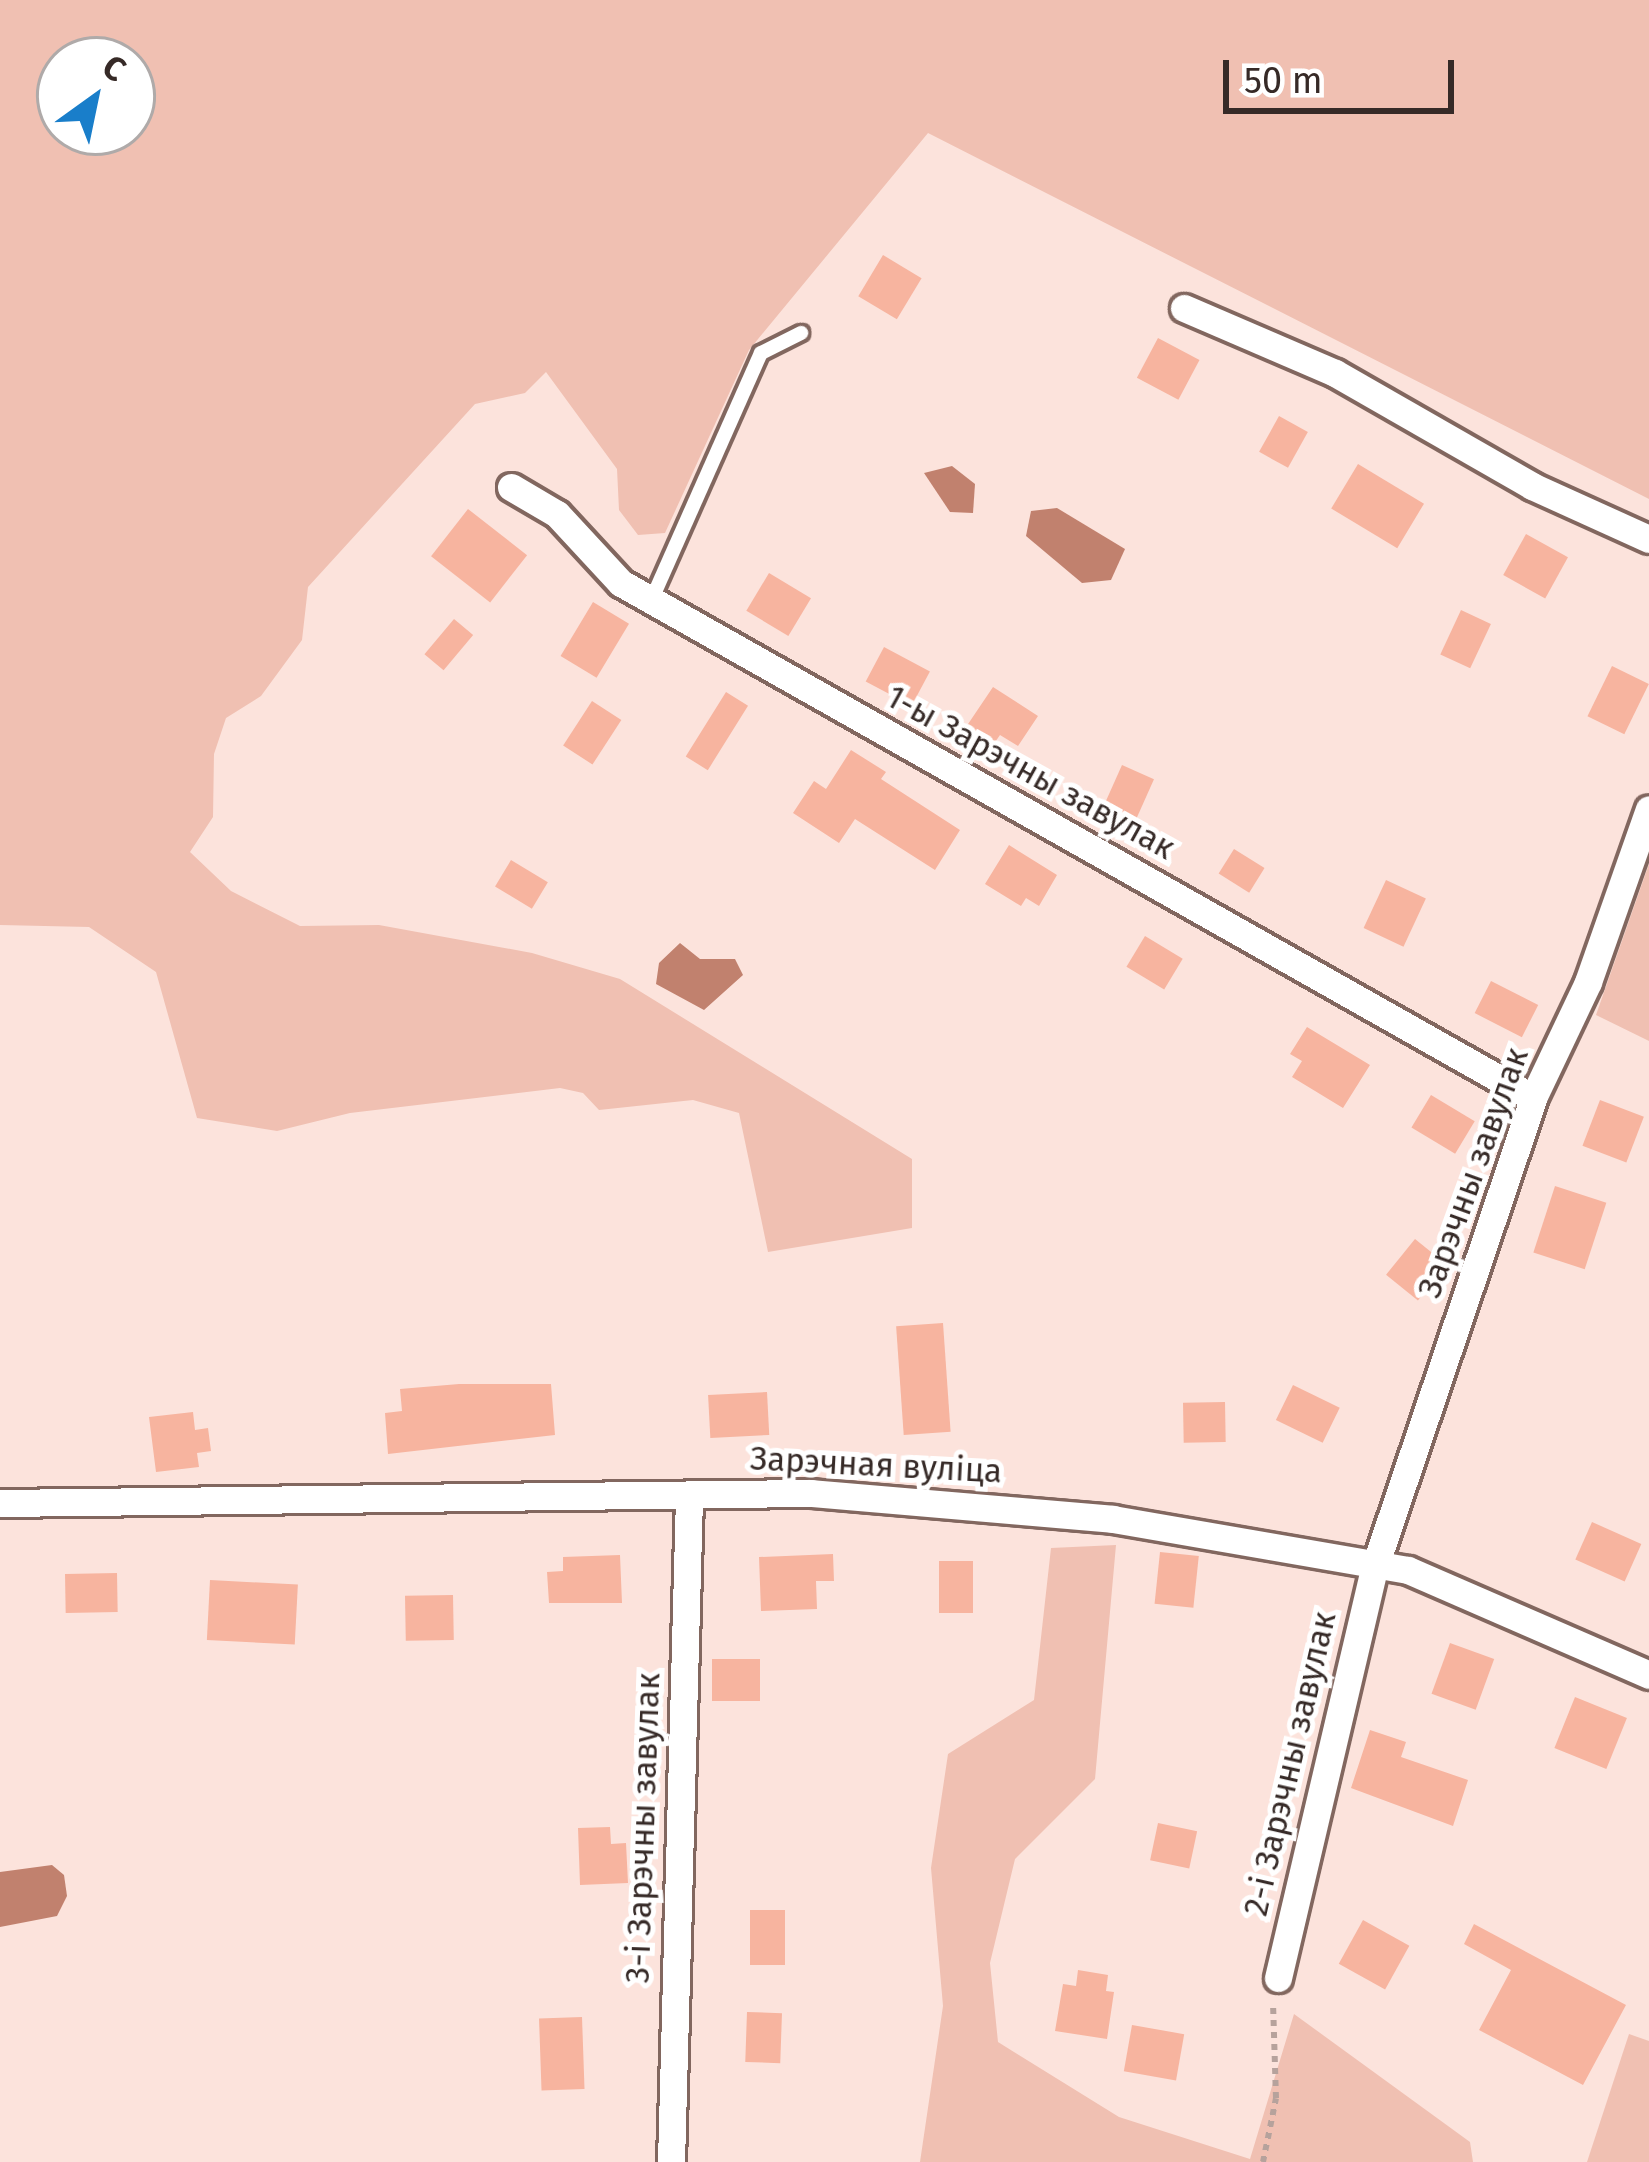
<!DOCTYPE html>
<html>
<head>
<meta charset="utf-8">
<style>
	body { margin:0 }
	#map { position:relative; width:1649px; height:2162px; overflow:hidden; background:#fce3dc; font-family:"Fira Sans",sans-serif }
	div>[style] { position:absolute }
	.green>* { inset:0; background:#f0c0b2 }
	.water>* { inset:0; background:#c1816e }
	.building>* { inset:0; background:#f7b49f; transform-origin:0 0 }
	.path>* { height:6px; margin-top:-3px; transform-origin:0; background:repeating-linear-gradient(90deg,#b6a29c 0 6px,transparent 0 12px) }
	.roads { filter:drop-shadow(3px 0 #82675f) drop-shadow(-3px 0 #82675f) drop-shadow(0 3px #82675f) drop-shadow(0 -3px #82675f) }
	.lane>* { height:14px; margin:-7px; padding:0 7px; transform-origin:7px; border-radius:7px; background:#fff }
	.street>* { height:27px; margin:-13.5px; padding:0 13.5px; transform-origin:13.5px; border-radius:13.5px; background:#fff }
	span { translate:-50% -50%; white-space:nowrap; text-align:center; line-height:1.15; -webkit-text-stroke:10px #fff; paint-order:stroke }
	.street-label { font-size:33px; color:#362a27 }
	.north { position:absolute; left:36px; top:36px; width:120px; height:120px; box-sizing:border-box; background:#fff; border:3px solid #afaaa9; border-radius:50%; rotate:33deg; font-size:33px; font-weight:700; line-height:48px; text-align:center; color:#362a27 }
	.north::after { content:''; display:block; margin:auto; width:42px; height:54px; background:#197eca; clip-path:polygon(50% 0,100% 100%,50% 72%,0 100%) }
	.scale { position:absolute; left:1223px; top:60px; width:231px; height:54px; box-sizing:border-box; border:6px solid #362a27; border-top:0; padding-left:15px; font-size:36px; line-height:42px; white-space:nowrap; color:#362a27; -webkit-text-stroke:9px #fff; paint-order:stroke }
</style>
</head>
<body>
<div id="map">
	<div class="green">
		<i style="clip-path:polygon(evenodd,0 0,1649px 0,1649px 499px,928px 133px,749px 350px,665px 533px,638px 535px,619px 510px,617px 469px,546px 372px,525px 393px,475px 404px,308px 587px,302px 640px,261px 696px,226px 718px,214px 754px,213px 817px,190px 852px,231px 891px,300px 926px,379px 925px,532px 953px,620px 979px,912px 1159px,912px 1228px,768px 1252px,739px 1113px,693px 1100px,599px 1110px,583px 1093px,560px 1088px,350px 1113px,277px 1131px,197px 1118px,156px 972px,89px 927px,0 925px,0 0,60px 60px,132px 60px,132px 132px,60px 132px,60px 60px)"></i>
		<i style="clip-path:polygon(1649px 864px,1649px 1041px,1596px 1015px)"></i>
		<i style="clip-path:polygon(1116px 1545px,1095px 1779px,1015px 1859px,990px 1963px,998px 2042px,1119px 2117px,1250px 2159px,1294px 2014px,1470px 2142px,1473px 2162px,920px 2162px,943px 2006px,931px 1868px,948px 1754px,1034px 1700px,1051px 1548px)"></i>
		<i style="clip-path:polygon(1629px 2034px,1649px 2041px,1649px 2162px,1587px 2162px)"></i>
	</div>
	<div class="water">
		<i style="clip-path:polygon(952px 466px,975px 484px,973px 513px,950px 512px,924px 473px)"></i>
		<i style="clip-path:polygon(1057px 508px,1125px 549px,1111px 580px,1082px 583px,1026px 536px,1031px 511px)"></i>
		<i style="clip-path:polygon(680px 943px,700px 959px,735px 959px,743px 975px,704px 1010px,656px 984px,659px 963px)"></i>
		<i style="clip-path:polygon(52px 1865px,64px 1875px,67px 1896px,57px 1916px,0 1927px,0 1872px)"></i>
	</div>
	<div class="building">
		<i style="left:883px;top:255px;width:45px;height:48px;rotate:31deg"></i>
		<i style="left:1158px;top:338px;width:47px;height:45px;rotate:28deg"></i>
		<i style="left:1279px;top:416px;width:33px;height:41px;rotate:29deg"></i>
		<i style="left:1358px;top:464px;width:77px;height:52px;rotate:31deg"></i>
		<i style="left:468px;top:509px;width:75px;height:60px;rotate:38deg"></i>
		<i style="left:1526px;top:534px;width:48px;height:47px;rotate:29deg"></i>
		<i style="left:769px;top:573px;width:49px;height:44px;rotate:31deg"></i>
		<i style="left:593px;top:602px;width:42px;height:63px;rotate:31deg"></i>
		<i style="left:1461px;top:610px;width:33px;height:49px;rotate:25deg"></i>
		<i style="left:454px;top:619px;width:25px;height:46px;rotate:40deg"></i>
		<i style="left:884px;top:647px;width:52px;height:39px;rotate:28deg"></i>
		<i style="left:1612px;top:666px;width:41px;height:56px;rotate:26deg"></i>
		<i style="clip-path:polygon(993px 687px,1038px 716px,1018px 746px,1000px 735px,991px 748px,964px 730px)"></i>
		<i style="left:726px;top:692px;width:26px;height:76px;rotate:32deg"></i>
		<i style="left:592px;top:701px;width:35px;height:53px;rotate:33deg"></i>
		<i style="clip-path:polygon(851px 750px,886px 772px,881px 779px,960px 830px,935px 870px,855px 819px,839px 843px,793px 813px,814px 781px,826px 789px)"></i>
		<i style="left:1122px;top:765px;width:35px;height:45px;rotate:24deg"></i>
		<i style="clip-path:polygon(1009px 845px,1057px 875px,1039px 906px,1026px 898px,1021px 906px,985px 884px)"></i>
		<i style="left:1234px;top:849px;width:36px;height:29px;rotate:32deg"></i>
		<i style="left:511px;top:860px;width:43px;height:31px;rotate:31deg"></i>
		<i style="left:1386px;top:880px;width:44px;height:53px;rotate:25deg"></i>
		<i style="left:1145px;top:936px;width:44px;height:36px;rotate:31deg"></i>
		<i style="left:1491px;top:981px;width:53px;height:36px;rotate:27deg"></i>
		<i style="clip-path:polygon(1307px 1027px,1370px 1065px,1343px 1108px,1292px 1077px,1302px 1061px,1290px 1054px)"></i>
		<i style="left:1431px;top:1095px;width:51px;height:38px;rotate:31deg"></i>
		<i style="left:1600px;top:1100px;width:47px;height:49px;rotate:21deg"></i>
		<i style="left:1555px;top:1186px;width:54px;height:70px;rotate:18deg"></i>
		<i style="left:1415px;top:1239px;width:41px;height:46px;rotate:39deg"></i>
		<i style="left:943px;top:1323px;width:109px;height:47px;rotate:86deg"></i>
		<i style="clip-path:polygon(459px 1384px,551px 1384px,555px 1435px,388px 1454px,385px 1413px,402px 1411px,400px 1389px)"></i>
		<i style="left:1293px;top:1385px;width:52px;height:39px;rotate:26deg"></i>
		<i style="left:767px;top:1392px;width:43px;height:59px;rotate:87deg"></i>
		<i style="left:1225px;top:1402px;width:40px;height:42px;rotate:89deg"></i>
		<i style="clip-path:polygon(193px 1412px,195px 1430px,208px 1428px,211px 1451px,197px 1453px,199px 1467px,156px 1472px,149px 1417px)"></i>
		<i style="left:1592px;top:1522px;width:54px;height:41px;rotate:24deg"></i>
		<i style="left:1160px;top:1552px;width:39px;height:52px;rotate:6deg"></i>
		<i style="clip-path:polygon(833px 1554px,834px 1581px,816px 1581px,817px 1609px,761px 1611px,759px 1557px)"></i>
		<i style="clip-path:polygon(620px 1555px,622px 1603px,549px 1603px,547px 1572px,563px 1571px,563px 1557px)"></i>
		<i style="left:939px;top:1561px;width:34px;height:52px"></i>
		<i style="left:117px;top:1573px;width:39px;height:52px;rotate:89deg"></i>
		<i style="left:210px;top:1580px;width:88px;height:60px;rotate:3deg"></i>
		<i style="left:453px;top:1595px;width:45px;height:48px;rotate:89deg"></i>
		<i style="left:1450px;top:1643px;width:47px;height:54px;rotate:20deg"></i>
		<i style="left:712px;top:1659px;width:48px;height:42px"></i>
		<i style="left:1575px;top:1697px;width:56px;height:55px;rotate:22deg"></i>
		<i style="clip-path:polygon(1370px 1730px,1406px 1742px,1401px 1757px,1468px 1780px,1453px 1826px,1351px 1788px)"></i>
		<i style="left:1158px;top:1823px;width:40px;height:38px;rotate:12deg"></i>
		<i style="clip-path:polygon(610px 1827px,611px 1844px,626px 1843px,628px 1883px,580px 1885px,578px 1828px)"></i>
		<i style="left:750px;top:1910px;width:35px;height:55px"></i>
		<i style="left:1363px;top:1920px;width:53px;height:50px;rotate:29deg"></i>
		<i style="clip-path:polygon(1474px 1924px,1626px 2005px,1583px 2085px,1479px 2030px,1511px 1970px,1464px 1944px)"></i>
		<i style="clip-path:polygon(1078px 1970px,1108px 1975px,1106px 1991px,1114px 1992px,1107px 2039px,1055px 2031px,1063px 1984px,1076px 1986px)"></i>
		<i style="left:747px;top:2012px;width:35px;height:50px;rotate:2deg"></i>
		<i style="left:582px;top:2017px;width:72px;height:43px;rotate:88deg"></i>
		<i style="left:1132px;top:2025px;width:53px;height:47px;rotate:10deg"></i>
	</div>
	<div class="path">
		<i style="left:1263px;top:2162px;width:65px;rotate:-78.5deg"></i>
		<i style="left:1276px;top:2098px;width:93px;rotate:-91.8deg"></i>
	</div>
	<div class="roads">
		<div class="lane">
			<i style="left:651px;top:601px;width:271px;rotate:-66.1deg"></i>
			<i style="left:761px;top:353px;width:45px;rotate:-26.6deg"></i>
		</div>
		<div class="street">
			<i style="left:1184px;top:308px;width:164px;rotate:23.3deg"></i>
			<i style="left:1335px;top:373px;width:227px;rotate:29.8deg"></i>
			<i style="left:1532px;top:486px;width:128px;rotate:24.4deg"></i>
			<i style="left:511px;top:487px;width:53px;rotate:30.4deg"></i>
			<i style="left:557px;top:514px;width:94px;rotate:47.2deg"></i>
			<i style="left:621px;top:583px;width:1047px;rotate:29.45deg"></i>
			<i style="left:0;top:1503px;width:811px;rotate:-0.71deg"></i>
			<i style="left:811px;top:1493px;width:303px;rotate:4.9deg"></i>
			<i style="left:1113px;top:1519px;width:299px;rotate:9.8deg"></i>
			<i style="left:1408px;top:1570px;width:263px;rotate:23.5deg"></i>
			<i style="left:1278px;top:1978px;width:423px;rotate:-76.8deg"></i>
			<i style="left:1375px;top:1566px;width:494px;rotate:-71.3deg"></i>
			<i style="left:1533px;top:1098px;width:128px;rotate:-64.6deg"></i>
			<i style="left:1588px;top:982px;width:183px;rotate:-70.6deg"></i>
			<i style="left:671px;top:2162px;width:666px;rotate:-88.45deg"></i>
		</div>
	</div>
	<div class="street-label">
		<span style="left:1030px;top:773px;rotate:29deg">1-ы Зарэчны завулак</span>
		<span style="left:1474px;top:1173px;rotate:-70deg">Зарэчны завулак</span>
		<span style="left:876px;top:1466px;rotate:3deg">Зарэчная вуліца</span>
		<span style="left:1291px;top:1764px;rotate:-77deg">2-і Зарэчны завулак</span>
		<span style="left:644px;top:1828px;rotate:-88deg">3-і Зарэчны завулак</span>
	</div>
	<div class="north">С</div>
	<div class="scale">50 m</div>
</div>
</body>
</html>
